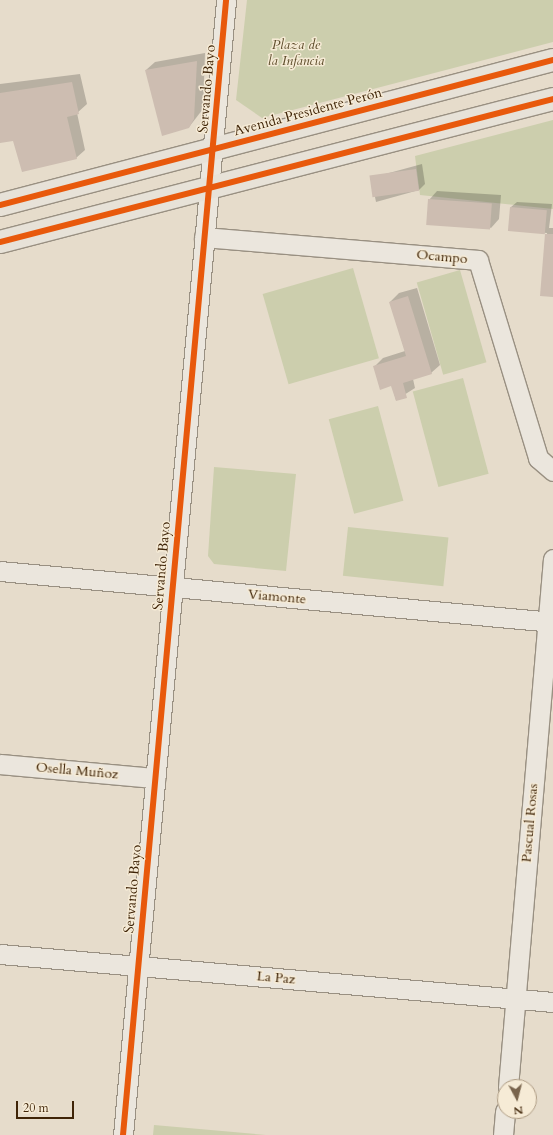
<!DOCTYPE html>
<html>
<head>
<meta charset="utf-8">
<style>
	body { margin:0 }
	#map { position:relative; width:553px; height:1135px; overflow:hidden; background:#e6dccb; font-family:Cardo,serif }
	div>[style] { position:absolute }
	.green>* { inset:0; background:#cccead; transform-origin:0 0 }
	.shadow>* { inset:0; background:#0003 }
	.building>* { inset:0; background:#cdbdb1; transform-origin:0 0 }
	.roads { filter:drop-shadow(1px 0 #999082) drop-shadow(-1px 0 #999082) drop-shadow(0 1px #999082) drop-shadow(0 -1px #999082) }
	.minor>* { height:19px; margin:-9.5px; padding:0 9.5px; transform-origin:9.5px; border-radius:9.5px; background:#ebe6dd }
	.major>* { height:22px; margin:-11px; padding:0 11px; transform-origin:11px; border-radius:11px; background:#e7e2d8 }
	.cycleway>* { height:6px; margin:-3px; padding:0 3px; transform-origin:3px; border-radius:3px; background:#e8590c }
	span { translate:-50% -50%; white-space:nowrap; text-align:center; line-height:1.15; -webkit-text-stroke:3px #f6ebd6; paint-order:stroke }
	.park-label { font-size:14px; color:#5d4c2a; font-style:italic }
	.street-label { font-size:14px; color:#3f2407 }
	.north { position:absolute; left:497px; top:1079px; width:40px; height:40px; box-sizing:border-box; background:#f6ebd6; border:1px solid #ad9b83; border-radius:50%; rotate:173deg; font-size:11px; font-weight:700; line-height:16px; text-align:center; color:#3f2407 }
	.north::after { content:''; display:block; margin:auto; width:14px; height:18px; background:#79644c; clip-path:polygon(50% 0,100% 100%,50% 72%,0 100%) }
	.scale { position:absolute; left:16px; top:1101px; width:58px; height:18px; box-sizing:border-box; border:2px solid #3f2407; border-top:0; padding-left:5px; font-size:12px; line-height:14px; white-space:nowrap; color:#3f2407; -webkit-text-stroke:3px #f6ebd6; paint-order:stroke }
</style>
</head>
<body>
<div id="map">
	<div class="green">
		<i style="clip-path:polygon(247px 0,553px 0,553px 42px,262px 118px,236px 100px)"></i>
		<i style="clip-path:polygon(553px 120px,553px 209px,420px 195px,415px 156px)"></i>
		<i style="left:353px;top:268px;width:94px;height:94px;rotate:74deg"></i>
		<i style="left:460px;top:270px;width:96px;height:45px;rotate:74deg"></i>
		<i style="left:463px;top:378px;width:99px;height:52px;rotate:75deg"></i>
		<i style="left:378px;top:406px;width:98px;height:51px;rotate:75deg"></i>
		<i style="clip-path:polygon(214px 467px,296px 474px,286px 571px,214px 564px,208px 556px)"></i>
		<i style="left:348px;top:527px;width:101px;height:49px;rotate:6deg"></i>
		<i style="clip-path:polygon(154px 1125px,266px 1135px,153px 1135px)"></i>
	</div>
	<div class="shadow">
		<i style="clip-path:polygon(205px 53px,203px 109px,189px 127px,146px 70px,155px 62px)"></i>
		<i style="clip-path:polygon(80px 74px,87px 104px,77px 113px,85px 150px,76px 158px,14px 141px,0 141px,0 84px)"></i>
		<i style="clip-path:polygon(422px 164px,425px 184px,419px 190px,376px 202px,372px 182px,378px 176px)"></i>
		<i style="clip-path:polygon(437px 191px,501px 195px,499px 219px,491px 228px,429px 200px)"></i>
		<i style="clip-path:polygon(517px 202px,552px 204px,549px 228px,553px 228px,553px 296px,547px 233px,509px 230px,511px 207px)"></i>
		<i style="clip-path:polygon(417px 288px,440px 365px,431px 373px,413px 379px,415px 388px,396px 400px,392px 385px,374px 367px,383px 358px,405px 351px,390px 302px,399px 293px)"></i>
	</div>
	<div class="building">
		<i style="clip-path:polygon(197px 61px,194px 119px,189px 128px,162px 136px,145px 70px)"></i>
		<i style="clip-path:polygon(72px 82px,79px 114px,67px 117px,77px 159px,22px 172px,13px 141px,0 143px,0 93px)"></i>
		<i style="left:416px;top:169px;width:22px;height:47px;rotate:82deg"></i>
		<i style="left:428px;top:199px;width:64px;height:26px;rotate:4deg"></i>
		<i style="left:510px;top:207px;width:37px;height:24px;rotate:5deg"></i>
		<i style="clip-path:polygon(545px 234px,553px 234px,553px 297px,540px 296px)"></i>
		<i style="clip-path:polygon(408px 296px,432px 374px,403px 383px,407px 398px,396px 401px,391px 386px,380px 390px,373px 366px,406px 356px,389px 302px)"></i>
	</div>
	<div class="roads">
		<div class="minor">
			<i style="left:204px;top:237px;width:275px;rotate:4.8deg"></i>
			<i style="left:478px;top:260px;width:207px;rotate:73.1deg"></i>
			<i style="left:538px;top:458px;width:20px;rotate:41deg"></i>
			<i style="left:0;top:571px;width:555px;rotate:5.27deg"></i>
			<i style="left:0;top:764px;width:156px;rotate:5.2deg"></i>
			<i style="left:0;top:954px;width:555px;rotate:4.96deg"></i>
			<i style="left:508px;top:1087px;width:530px;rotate:-85.13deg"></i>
			<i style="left:123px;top:1135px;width:1140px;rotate:-84.81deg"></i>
			<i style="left:503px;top:1135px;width:24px;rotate:-85deg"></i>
		</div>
		<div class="major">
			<i style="left:0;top:205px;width:572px;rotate:-14.69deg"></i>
			<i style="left:0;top:242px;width:571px;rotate:-14.5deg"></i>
		</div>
	</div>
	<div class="cycleway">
		<i style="left:0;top:205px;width:572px;rotate:-14.69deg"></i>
		<i style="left:0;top:242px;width:571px;rotate:-14.5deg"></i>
		<i style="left:123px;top:1135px;width:1140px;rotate:-84.81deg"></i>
	</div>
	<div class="park-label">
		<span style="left:296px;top:53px">Plaza de<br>la Infancia</span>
	</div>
	<div class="street-label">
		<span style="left:207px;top:89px;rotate:-85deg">Servando Bayo</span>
		<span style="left:308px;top:112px;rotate:-15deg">Avenida Presidente Perón</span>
		<span style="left:442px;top:257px;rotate:5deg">Ocampo</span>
		<span style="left:162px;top:566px;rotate:-85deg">Servando Bayo</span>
		<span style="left:277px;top:597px;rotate:5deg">Viamonte</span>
		<span style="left:77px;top:771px;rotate:5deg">Osella Muñoz</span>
		<span style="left:530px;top:823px;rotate:-85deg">Pascual Rosas</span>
		<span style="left:133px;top:889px;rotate:-85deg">Servando Bayo</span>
		<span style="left:276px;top:978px;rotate:5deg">La Paz</span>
	</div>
	<div class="north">N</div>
	<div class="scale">20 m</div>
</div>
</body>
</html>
